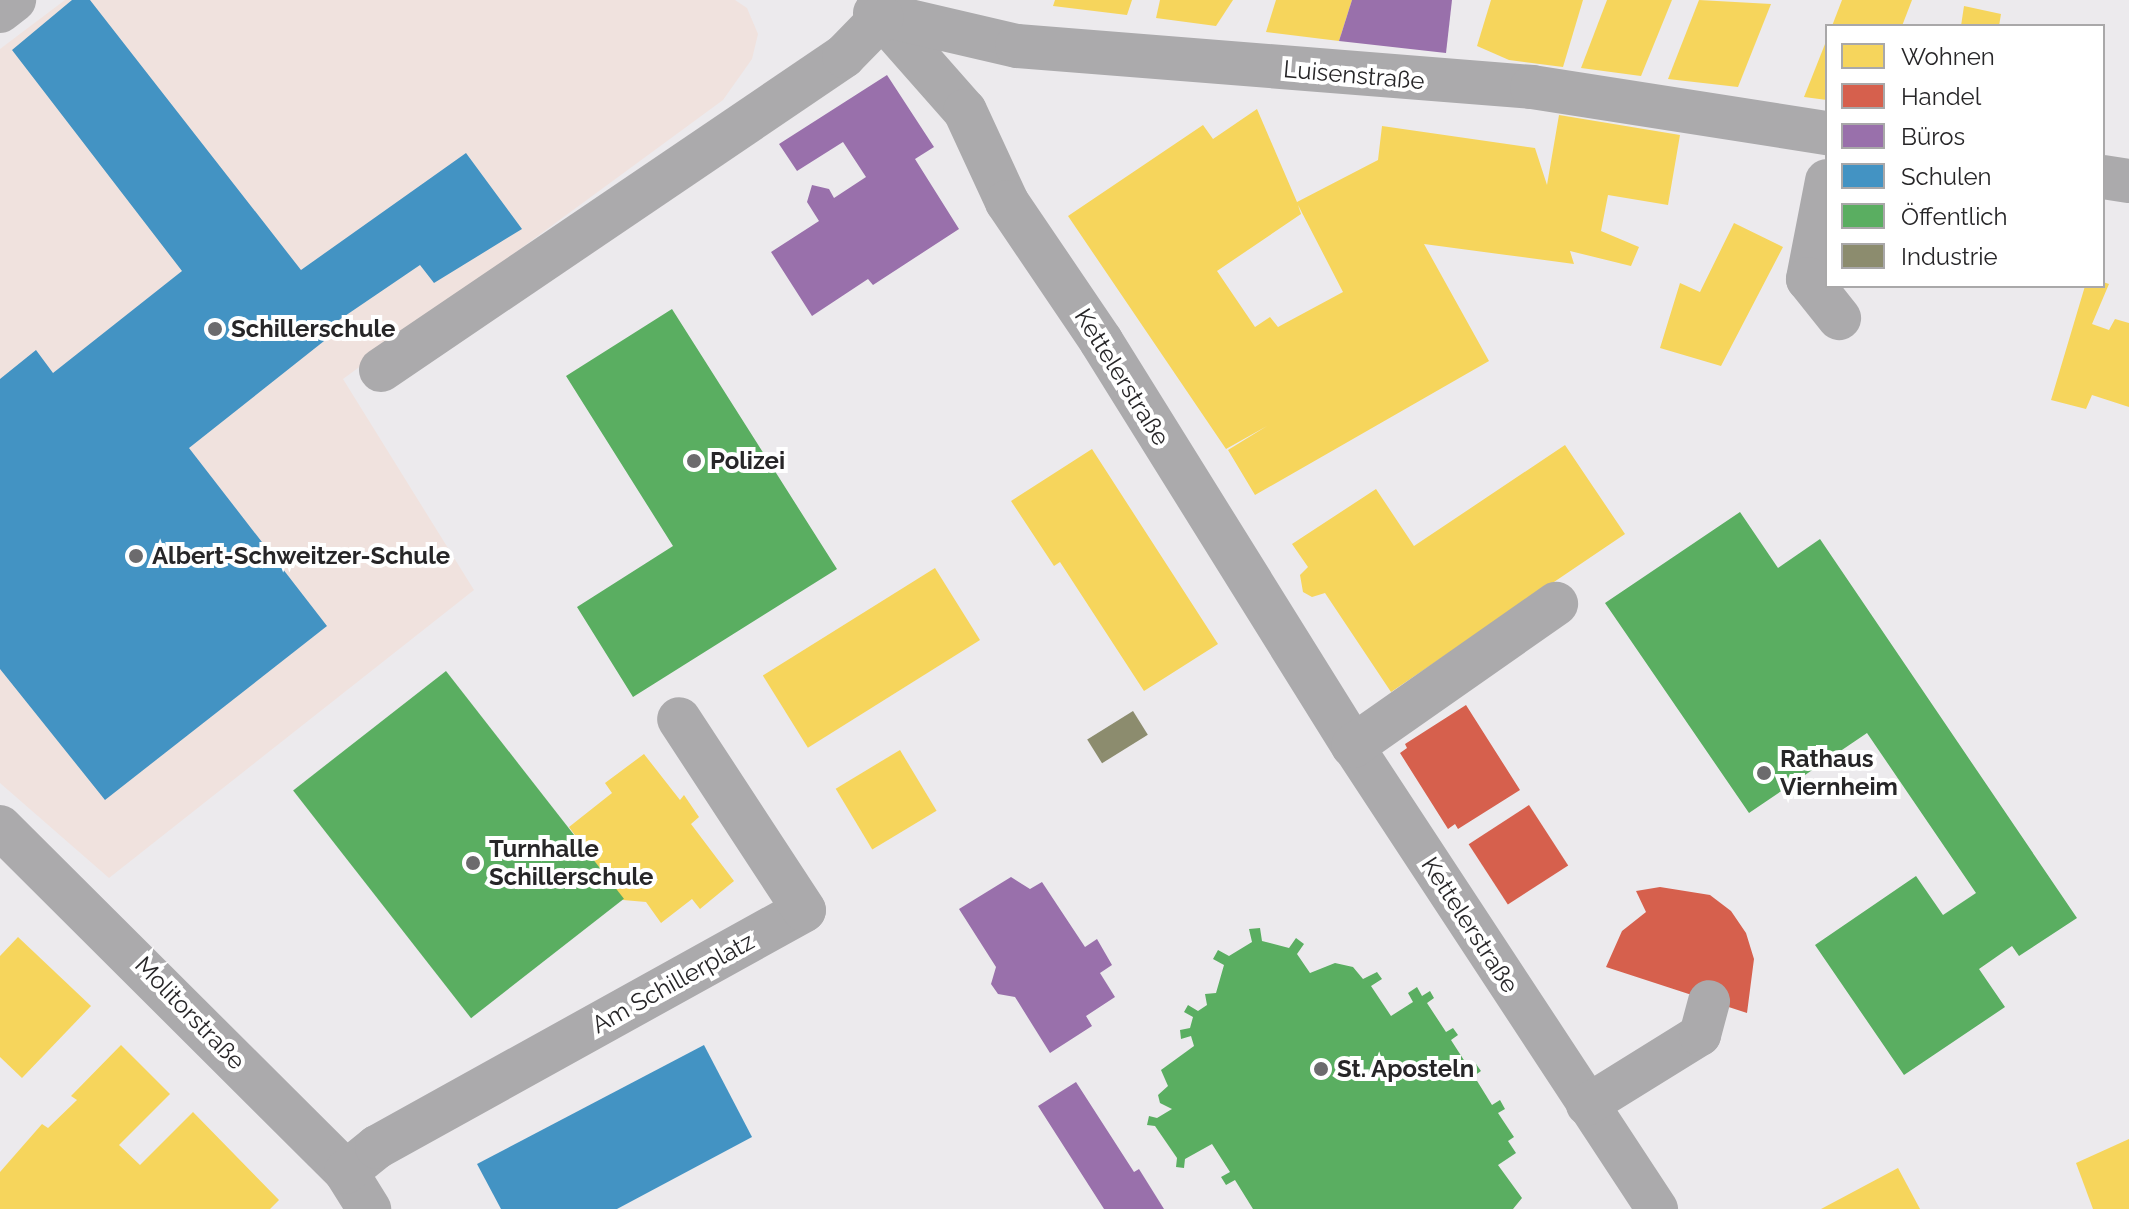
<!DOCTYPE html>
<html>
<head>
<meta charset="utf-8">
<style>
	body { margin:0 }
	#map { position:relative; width:2129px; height:1209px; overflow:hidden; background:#eceaed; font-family:Raleway,sans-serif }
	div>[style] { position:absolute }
	.education>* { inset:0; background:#f0e2de }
	.homes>* { inset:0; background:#f6d55c; transform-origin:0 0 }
	.shops>* { inset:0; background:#d6604d; transform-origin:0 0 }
	.offices>* { inset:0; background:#9970ab }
	.schools>* { inset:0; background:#4393c3 }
	.public>* { inset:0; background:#5aae61; transform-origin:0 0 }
	.industry>* { inset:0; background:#8c8c6e; transform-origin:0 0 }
	.pedestrian>* { height:42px; margin:-21px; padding:0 21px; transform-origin:21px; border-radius:21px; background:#abaaac }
	.minor>* { height:44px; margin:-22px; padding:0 22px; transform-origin:22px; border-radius:22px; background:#abaaac }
	.dots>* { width:22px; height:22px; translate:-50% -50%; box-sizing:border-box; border:4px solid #fff; border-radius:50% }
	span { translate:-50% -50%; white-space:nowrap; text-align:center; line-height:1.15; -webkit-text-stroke:8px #fff; paint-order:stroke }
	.street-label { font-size:24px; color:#272628 }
	.poi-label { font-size:24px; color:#272628; font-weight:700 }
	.left { translate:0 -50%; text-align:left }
	.legend { position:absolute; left:1825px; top:24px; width:280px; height:264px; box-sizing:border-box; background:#fff; border:2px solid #a9a8a9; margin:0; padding:10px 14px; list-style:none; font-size:24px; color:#272628 }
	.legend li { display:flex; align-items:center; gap:16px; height:40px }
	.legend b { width:40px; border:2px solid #a9a8a9 }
</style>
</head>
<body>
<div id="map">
	<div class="education">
		<i style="clip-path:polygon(65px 0,735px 0,747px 8px,758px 34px,752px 59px,723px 100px,343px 379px,474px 590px,109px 878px,0 783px,0 49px)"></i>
	</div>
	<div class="homes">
		<i style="clip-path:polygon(1055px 0,1132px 0,1127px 15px,1053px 6px)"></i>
		<i style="clip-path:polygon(1160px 0,1233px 0,1216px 26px,1156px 18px)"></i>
		<i style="clip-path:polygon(1276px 0,1352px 0,1339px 41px,1266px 32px)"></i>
		<i style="clip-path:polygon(1491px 0,1583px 0,1563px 67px,1509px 60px,1477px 46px)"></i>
		<i style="clip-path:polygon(1607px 0,1672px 0,1641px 76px,1581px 68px)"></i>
		<i style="clip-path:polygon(1699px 0,1771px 4px,1738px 87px,1668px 79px)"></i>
		<i style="clip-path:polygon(1842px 0,1912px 0,1902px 26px,1832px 26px)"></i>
		<i style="clip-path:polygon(1964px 6px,2001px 14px,1999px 26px,1961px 26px)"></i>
		<i style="clip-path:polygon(1827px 39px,1827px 100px,1804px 97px)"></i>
		<i style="clip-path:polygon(evenodd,1257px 109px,1297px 202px,1378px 160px,1382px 126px,1535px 148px,1547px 185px,1559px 115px,1680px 135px,1668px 205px,1608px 195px,1601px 231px,1639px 247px,1631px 266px,1570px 251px,1574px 264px,1424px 244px,1489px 361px,1255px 495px,1228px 450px,1267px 426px,1226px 449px,1068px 216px,1203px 125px,1213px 139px,1257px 109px,1298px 205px,1343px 292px,1278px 327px,1270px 317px,1255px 327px,1217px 271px,1301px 214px,1298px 205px)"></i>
		<i style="clip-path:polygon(1734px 223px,1783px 247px,1721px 366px,1660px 348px,1680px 283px,1700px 292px)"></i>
		<i style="clip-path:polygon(2103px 282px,2109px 284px,2092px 324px,2109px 330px,2115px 319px,2129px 323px,2129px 407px,2092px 395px,2086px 409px,2051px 400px,2085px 286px,2103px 286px)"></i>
		<i style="clip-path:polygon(1565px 445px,1625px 534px,1391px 692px,1325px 593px,1312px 597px,1303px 592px,1300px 575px,1308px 567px,1292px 544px,1376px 489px,1414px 546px)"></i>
		<i style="clip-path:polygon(1092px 449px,1218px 644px,1144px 691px,1060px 562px,1054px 566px,1011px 501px)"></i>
		<i style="left:935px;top:568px;width:85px;height:203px;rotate:58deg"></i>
		<i style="left:900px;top:750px;width:71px;height:75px;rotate:59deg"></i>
		<i style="clip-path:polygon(644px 754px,680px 800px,684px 795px,699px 817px,691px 824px,734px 881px,700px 909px,692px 899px,661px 923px,646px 902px,623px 900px,569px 827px,612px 793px,605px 783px)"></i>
		<i style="clip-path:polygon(18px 937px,91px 1006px,22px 1078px,0 1057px,0 956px)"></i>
		<i style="clip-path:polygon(121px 1045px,170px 1094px,119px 1145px,140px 1165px,193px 1112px,279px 1200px,270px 1209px,0 1209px,0 1172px,42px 1124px,48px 1128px,77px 1100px,71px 1096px)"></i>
		<i style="clip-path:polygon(2129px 1139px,2129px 1209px,2093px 1209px,2076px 1163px)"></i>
		<i style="clip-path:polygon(1898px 1168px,1920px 1209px,1821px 1209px)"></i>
	</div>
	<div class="shops">
		<i style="clip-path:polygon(1466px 705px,1520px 790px,1458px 829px,1455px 824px,1448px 829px,1400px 753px,1407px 748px,1405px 744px)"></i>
		<i style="left:1529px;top:805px;width:72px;height:72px;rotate:57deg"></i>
		<i style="clip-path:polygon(1660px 887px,1710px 895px,1731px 911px,1746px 933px,1754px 959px,1747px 1013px,1606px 967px,1622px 931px,1646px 912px,1636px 891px)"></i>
	</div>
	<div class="offices">
		<i style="clip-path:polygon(1352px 0,1452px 0,1446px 53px,1339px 41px)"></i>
		<i style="clip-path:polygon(887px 75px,934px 147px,915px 159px,959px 229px,873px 285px,868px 279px,812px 316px,771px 252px,819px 221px,807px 202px,812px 185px,829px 189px,834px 198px,866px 177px,843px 142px,797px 171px,779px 144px)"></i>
		<i style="clip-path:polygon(1011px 877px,1030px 889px,1042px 882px,1085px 947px,1097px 939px,1112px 965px,1100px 973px,1115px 997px,1086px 1016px,1092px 1026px,1050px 1053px,1015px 997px,998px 994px,991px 984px,996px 967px,959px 909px)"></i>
		<i style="clip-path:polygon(1076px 1082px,1134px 1172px,1139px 1169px,1164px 1209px,1104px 1209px,1038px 1106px)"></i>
	</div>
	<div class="schools">
		<i style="clip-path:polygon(72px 0,90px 0,301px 270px,466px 153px,522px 229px,434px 283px,420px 265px,339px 320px,343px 326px,189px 448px,327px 626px,105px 800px,0 669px,0 379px,36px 350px,53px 373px,182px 271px,12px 50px)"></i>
		<i style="clip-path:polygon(704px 1045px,752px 1137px,617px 1209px,501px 1209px,477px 1164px)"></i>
	</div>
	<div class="public">
		<i style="clip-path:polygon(672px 309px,837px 569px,633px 697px,577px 607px,673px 546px,566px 376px)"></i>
		<i style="clip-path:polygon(1740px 512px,1778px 568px,1820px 539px,2077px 918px,2019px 956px,2012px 946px,1979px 969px,2005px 1007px,1904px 1075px,1815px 945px,1916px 876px,1943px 915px,1976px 893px,1867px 733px,1749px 813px,1605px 603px)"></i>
		<i style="left:446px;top:671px;width:289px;height:194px;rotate:52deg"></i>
		<i style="clip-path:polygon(1260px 928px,1262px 941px,1289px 948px,1296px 938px,1304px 944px,1297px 954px,1310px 973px,1335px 963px,1353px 967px,1363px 979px,1377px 972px,1382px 979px,1371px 986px,1391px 1016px,1413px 1002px,1408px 993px,1417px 987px,1422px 996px,1430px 991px,1434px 998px,1427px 1003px,1446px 1032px,1453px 1028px,1458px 1035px,1451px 1040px,1469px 1068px,1476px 1064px,1481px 1071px,1474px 1076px,1492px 1105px,1500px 1100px,1505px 1109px,1498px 1113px,1514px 1137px,1508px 1141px,1516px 1153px,1498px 1165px,1522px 1198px,1513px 1209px,1253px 1209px,1235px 1180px,1226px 1185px,1221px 1177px,1230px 1172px,1212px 1144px,1185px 1159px,1184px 1168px,1176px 1167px,1177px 1158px,1155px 1126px,1147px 1125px,1149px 1116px,1157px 1118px,1172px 1109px,1160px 1103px,1158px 1095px,1168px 1086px,1161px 1070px,1194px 1046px,1191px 1036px,1181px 1039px,1180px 1030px,1190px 1028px,1193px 1017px,1184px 1012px,1188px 1005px,1198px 1011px,1207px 1005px,1205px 994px,1216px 993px,1224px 965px,1213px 959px,1218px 950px,1229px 956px,1252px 942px,1249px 929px)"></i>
	</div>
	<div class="industry">
		<i style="left:1133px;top:711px;width:28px;height:54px;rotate:58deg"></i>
	</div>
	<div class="pedestrian">
		<i style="left:1353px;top:746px;width:554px;rotate:56.71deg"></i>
		<i style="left:1587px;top:1105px;width:133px;rotate:-31.8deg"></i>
		<i style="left:1700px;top:1035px;width:35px;rotate:-75deg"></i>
	</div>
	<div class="minor">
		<i style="left:879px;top:0;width:17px;rotate:80deg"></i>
		<i style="left:882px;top:17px;width:125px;rotate:48.6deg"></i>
		<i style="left:965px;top:111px;width:100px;rotate:65.2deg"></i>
		<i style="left:1007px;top:202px;width:168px;rotate:55.9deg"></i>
		<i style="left:1101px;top:341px;width:477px;rotate:58.1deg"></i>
		<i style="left:1353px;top:746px;width:248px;rotate:-35deg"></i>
		<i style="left:0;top:11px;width:18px;rotate:-38deg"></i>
		<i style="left:875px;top:13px;width:146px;rotate:13.1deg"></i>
		<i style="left:1017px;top:46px;width:517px;rotate:4.55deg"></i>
		<i style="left:1532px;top:87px;width:299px;rotate:8.9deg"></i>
		<i style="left:2103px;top:177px;width:26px;rotate:9deg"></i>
		<i style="left:1827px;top:181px;width:100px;rotate:101deg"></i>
		<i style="left:1808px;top:279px;width:50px;rotate:51.5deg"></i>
		<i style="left:381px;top:370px;width:559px;rotate:-34.14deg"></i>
		<i style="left:844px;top:56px;width:54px;rotate:-45.7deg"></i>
		<i style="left:0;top:827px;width:489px;rotate:44.9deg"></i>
		<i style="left:346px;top:1172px;width:44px;rotate:58.1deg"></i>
		<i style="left:346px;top:1172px;width:40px;rotate:-39deg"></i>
		<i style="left:377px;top:1147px;width:488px;rotate:-29deg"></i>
		<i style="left:804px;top:910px;width:228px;rotate:-123.2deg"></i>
	</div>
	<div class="dots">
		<i style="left:215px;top:329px;background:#6c6b6d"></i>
		<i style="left:694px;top:461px;background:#6c6b6d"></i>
		<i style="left:136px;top:556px;background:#6c6b6d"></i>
		<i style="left:1764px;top:773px;background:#6c6b6d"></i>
		<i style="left:473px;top:863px;background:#6c6b6d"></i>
		<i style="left:1321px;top:1069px;background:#6c6b6d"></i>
	</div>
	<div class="street-label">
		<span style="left:1354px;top:75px;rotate:5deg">Luisenstraße</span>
		<span style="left:1122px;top:377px;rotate:58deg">Kettelerstraße</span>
		<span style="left:1470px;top:925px;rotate:57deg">Kettelerstraße</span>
		<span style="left:673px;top:983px;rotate:-29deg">Am Schillerplatz</span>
		<span style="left:190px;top:1013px;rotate:46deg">Molitorstraße</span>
	</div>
	<div class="poi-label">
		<span class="left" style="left:231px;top:329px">Schillerschule</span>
		<span class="left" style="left:710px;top:461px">Polizei</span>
		<span class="left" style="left:152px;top:556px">Albert-Schweitzer-Schule</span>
		<span class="left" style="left:1780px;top:773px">Rathaus<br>Viernheim</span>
		<span class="left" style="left:489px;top:863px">Turnhalle<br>Schillerschule</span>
		<span class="left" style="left:1337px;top:1069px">St. Aposteln</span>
	</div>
	<ul class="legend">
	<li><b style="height:22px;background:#f6d55c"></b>Wohnen</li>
	<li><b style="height:22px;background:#d6604d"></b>Handel</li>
	<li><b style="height:22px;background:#9970ab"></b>Büros</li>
	<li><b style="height:22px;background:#4393c3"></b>Schulen</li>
	<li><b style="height:22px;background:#5aae61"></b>Öffentlich</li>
	<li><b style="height:22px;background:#8c8c6e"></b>Industrie</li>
	</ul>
</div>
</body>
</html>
